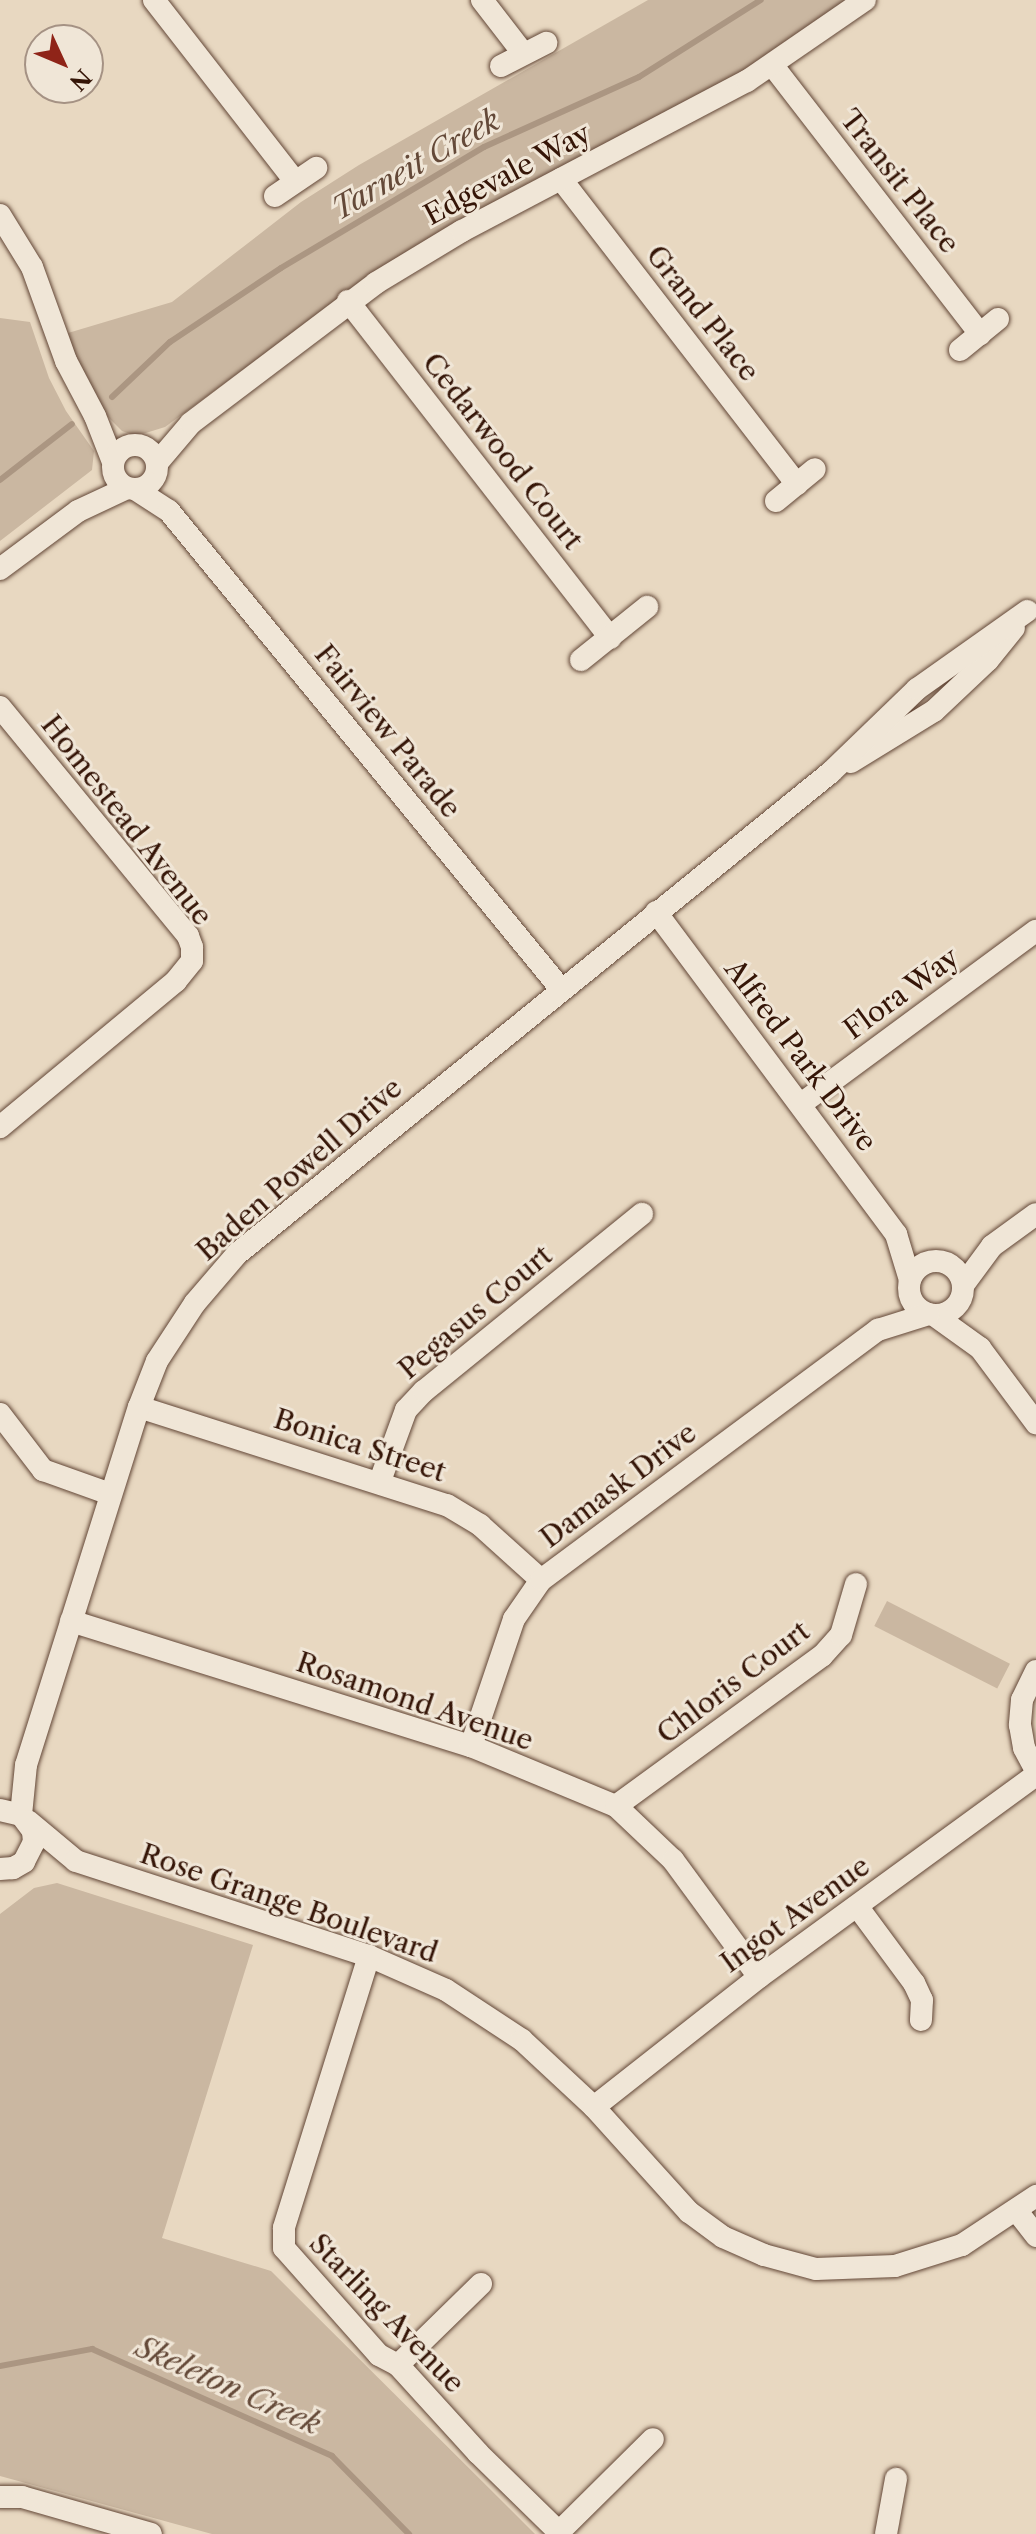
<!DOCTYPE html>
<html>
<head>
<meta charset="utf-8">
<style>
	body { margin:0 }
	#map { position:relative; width:1036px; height:2534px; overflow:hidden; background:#e8d8c1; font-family:"Libre Caslon Text",serif }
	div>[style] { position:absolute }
	.green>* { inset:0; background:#cab7a1; transform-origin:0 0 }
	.stream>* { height:6px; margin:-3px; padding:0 3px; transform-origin:3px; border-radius:3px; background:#ab9682 }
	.roads { filter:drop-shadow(0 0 2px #624636) drop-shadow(0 0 2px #624636) }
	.minor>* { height:22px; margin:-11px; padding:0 11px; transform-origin:11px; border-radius:11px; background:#f0e6d7 }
	.minor>.ring { margin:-11px; padding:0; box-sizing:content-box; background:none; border:22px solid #f0e6d7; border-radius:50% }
	span { translate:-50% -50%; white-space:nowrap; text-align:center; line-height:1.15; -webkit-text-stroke:6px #f0e6d7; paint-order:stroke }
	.street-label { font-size:28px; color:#351507 }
	.water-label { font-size:30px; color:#644938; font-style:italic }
	.north { position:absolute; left:24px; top:24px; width:80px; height:80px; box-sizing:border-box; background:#f0e6d7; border:2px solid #a59284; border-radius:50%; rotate:134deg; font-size:22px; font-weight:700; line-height:32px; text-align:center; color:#351507 }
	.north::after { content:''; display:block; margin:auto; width:28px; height:36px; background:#8f2418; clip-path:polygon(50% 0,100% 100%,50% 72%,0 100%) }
</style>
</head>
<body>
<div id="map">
	<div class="green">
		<div style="clip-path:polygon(648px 0,848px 0,745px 70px,386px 264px,165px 427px,136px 436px,122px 431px,106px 415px,75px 356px,68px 333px,172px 302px,301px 202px,359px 165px)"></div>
		<div style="clip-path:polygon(0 318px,30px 322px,49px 378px,66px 411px,94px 451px,92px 470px,0 541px)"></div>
		<div style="left:887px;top:1601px;width:138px;height:28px;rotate:27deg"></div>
		<div style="clip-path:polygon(57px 1883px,253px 1945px,162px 2238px,271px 2271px,535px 2534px,212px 2534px,0 2476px,0 1914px,34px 1888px)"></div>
	</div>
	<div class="stream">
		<div style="left:112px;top:397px;width:80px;rotate:-43.5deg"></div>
		<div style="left:170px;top:342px;width:133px;rotate:-33.7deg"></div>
		<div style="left:281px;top:268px;width:236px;rotate:-30.8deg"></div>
		<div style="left:484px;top:147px;width:170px;rotate:-24.3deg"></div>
		<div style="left:639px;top:77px;width:144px;rotate:-32.3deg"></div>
		<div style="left:0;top:480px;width:91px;rotate:-37.9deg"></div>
		<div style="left:0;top:2366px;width:94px;rotate:-10.5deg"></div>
		<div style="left:92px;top:2349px;width:263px;rotate:24deg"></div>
		<div style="left:332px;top:2456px;width:110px;rotate:45.4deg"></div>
	</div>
	<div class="roads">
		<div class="minor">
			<div style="left:154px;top:0;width:229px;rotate:52.1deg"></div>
			<div style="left:482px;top:0;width:67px;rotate:52.3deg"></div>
			<div style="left:501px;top:66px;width:51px;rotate:-27.1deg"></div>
			<div style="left:773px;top:66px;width:339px;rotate:52.3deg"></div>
			<div style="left:561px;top:179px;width:386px;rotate:52.3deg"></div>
			<div style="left:275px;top:196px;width:50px;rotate:-34.3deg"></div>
			<div style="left:0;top:215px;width:61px;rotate:58.4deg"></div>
			<div style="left:32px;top:267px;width:100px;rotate:70.1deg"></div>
			<div style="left:66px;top:361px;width:62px;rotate:62.2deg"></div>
			<div style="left:95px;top:416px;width:49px;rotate:68.6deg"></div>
			<div style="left:348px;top:301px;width:427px;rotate:52.1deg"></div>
			<div style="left:960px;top:350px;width:49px;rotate:-39.2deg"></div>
			<div class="ring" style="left:113px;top:445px;width:22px;height:22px"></div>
			<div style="left:157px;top:463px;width:52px;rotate:-49.6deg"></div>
			<div style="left:191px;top:423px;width:232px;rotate:-37.1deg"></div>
			<div style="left:376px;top:283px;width:100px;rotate:-31.2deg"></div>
			<div style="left:462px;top:231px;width:322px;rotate:-27.8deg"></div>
			<div style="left:747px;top:81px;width:143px;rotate:-34.5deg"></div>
			<div style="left:135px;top:489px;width:40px;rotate:32.9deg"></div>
			<div style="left:169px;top:511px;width:618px;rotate:50.65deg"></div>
			<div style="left:776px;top:501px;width:50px;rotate:-39.4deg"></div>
			<div style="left:0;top:569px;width:97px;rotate:-36.6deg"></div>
			<div style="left:78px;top:511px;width:54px;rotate:-25.1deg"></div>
			<div style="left:581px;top:660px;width:85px;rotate:-38.8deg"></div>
			<div style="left:0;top:707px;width:296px;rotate:50.6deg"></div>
			<div style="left:188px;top:936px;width:12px;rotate:70deg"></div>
			<div style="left:192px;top:947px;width:14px;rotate:90deg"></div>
			<div style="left:192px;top:961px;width:26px;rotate:129deg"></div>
			<div style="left:176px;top:981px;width:229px;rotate:140.3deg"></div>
			<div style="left:851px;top:762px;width:97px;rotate:-31.6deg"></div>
			<div style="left:934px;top:711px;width:74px;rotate:-43.4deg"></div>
			<div style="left:988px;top:660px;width:41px;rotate:-50.9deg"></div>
			<div style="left:656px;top:912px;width:402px;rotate:53.3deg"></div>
			<div style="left:896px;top:1234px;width:48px;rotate:73.1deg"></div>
			<div style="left:801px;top:1104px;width:292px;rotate:-36.4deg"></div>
			<div class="ring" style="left:909px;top:1261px;width:32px;height:32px"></div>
			<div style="left:964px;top:1284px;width:47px;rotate:-53.6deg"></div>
			<div style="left:992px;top:1246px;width:54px;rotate:-36deg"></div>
			<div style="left:934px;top:1315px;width:57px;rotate:35.7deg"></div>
			<div style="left:980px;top:1348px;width:94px;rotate:53.3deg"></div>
			<div style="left:139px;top:1407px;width:323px;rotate:17.7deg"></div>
			<div style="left:447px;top:1505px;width:39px;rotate:31deg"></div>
			<div style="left:480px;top:1525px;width:82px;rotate:42deg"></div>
			<div style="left:0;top:1414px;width:71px;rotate:52.5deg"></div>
			<div style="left:43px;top:1470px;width:71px;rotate:19.7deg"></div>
			<div style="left:380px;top:1481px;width:76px;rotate:-69.9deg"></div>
			<div style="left:406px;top:1410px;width:26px;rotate:-47deg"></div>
			<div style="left:424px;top:1391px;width:281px;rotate:-39.1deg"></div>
			<div style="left:71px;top:1621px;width:419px;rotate:17.4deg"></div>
			<div style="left:471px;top:1746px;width:157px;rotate:22.5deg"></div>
			<div style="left:616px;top:1806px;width:79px;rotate:43.5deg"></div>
			<div style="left:673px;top:1860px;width:145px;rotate:53.7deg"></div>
			<div style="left:1036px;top:1671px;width:32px;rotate:116deg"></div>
			<div style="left:1022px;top:1700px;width:25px;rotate:95deg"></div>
			<div style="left:1020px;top:1725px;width:23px;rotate:80deg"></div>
			<div style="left:1024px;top:1748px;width:26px;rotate:62deg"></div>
			<div style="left:471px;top:1746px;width:134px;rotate:-71.3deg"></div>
			<div style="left:514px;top:1619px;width:47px;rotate:-55.3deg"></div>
			<div style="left:541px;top:1580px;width:420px;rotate:-36.6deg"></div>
			<div style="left:878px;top:1330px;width:53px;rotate:-17.4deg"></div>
			<div style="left:616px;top:1806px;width:255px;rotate:-36.1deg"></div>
			<div style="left:822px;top:1656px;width:28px;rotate:-48deg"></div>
			<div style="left:841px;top:1635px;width:53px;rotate:-73.6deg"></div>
			<div style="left:0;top:1810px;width:22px;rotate:13deg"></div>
			<div style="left:21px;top:1815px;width:20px;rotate:53deg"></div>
			<div style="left:33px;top:1831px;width:11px;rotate:85deg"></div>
			<div style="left:34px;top:1842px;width:22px;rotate:117deg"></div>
			<div style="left:24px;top:1862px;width:13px;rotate:151deg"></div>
			<div style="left:13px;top:1868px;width:13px;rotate:176deg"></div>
			<div style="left:21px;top:1815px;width:50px;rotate:-84.3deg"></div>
			<div style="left:26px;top:1765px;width:375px;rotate:-72.5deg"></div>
			<div style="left:139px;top:1407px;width:49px;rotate:-68.6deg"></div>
			<div style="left:157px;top:1361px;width:69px;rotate:-56.8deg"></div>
			<div style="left:195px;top:1303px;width:65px;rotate:-49.4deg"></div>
			<div style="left:237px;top:1254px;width:764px;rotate:-39.05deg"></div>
			<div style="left:830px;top:773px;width:121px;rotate:-44deg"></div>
			<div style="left:917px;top:689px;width:135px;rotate:-35.3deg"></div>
			<div style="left:28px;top:1821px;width:62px;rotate:39.8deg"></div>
			<div style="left:76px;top:1861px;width:308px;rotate:18deg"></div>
			<div style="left:369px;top:1956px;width:84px;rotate:23.8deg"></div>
			<div style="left:446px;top:1990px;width:91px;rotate:33.3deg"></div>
			<div style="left:522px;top:2040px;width:98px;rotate:42.9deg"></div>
			<div style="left:594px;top:2107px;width:142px;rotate:47.9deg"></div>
			<div style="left:689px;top:2212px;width:42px;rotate:36.3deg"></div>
			<div style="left:723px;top:2237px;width:45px;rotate:23.7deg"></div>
			<div style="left:764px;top:2255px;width:54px;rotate:15.1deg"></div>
			<div style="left:816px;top:2269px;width:79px;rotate:-2.2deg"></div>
			<div style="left:895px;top:2266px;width:70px;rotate:-17.4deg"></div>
			<div style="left:962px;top:2245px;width:89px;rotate:-33.5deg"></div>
			<div style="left:857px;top:1906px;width:96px;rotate:53.5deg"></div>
			<div style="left:914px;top:1983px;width:19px;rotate:65deg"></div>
			<div style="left:922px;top:2000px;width:20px;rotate:93deg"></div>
			<div style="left:369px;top:1956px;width:285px;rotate:107.4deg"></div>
			<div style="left:284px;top:2228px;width:20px;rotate:90deg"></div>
			<div style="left:284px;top:2248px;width:143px;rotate:48.4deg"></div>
			<div style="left:379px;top:2355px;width:21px;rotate:28deg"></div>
			<div style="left:398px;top:2365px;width:119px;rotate:47.7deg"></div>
			<div style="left:478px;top:2453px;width:116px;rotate:44.3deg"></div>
			<div style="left:594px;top:2107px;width:210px;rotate:-38.2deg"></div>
			<div style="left:759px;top:1977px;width:343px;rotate:-36.1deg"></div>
			<div style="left:1016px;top:2210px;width:33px;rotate:52deg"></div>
			<div style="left:398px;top:2365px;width:116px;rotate:-44.3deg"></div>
			<div style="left:0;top:2497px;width:22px"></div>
			<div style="left:22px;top:2497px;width:134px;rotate:16deg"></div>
			<div style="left:559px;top:2532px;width:132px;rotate:-44.7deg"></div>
			<div style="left:886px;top:2534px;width:56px;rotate:-79.7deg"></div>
		</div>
	</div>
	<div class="street-label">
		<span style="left:507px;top:174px;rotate:-28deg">Edgevale Way</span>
		<span style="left:900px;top:181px;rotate:52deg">Transit Place</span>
		<span style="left:703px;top:313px;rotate:52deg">Grand Place</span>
		<span style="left:503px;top:451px;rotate:52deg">Cedarwood Court</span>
		<span style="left:388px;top:731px;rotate:51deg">Fairview Parade</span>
		<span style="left:127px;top:820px;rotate:52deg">Homestead Avenue</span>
		<span style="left:901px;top:993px;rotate:-36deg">Flora Way</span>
		<span style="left:801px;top:1055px;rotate:53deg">Alfred Park Drive</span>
		<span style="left:299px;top:1169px;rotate:-41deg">Baden Powell Drive</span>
		<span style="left:475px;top:1312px;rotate:-40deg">Pegasus Court</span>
		<span style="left:360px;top:1445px;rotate:18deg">Bonica Street</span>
		<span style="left:618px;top:1485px;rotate:-37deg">Damask Drive</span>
		<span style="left:733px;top:1682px;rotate:-37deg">Chloris Court</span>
		<span style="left:415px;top:1701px;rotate:19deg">Rosamond Avenue</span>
		<span style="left:289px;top:1903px;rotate:19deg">Rose Grange Boulevard</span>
		<span style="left:795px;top:1914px;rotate:-36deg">Ingot Avenue</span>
		<span style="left:387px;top:2313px;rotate:46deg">Starling Avenue</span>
	</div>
	<div class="water-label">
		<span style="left:416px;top:165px;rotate:-30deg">Tarneit Creek</span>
		<span style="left:228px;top:2386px;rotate:24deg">Skeleton Creek</span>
	</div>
	<div class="north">N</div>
</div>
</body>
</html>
